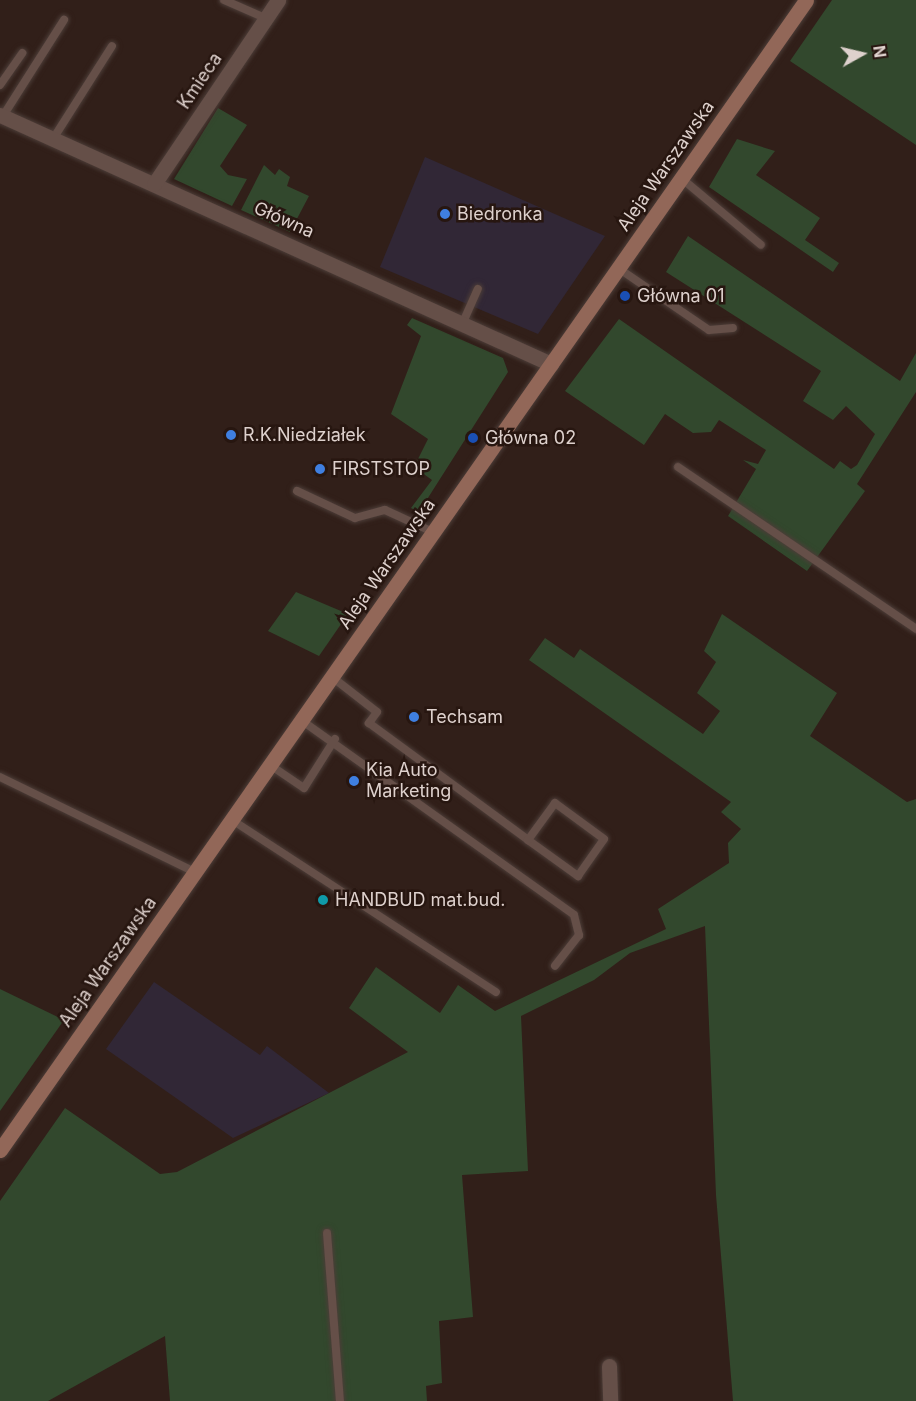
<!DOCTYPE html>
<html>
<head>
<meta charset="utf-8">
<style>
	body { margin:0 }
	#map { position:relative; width:916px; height:1401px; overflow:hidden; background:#311f19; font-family:Inter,sans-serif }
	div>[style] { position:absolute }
	.commercial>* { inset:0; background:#312736 }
	.green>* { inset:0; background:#32482d }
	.roads { filter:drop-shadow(0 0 2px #4c3d38) drop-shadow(0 0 2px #4c3d38) }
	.lane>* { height:8px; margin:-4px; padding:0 4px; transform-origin:4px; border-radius:4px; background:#654f48 }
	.street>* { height:15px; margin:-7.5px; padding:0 7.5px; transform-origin:7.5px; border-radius:7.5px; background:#654f48 }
	.secondary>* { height:15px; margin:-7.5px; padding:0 7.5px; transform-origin:7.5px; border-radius:7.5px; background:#926758 }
	.dots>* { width:16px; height:16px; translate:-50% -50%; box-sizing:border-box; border:3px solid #271610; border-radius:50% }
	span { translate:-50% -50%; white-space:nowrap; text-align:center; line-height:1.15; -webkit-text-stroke:5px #271610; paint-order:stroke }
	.street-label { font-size:18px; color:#ded1cd }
	.poi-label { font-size:18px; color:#ded1cd }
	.left { translate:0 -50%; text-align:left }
	.north { position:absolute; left:832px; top:24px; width:60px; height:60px; -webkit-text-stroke:4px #271610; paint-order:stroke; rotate:82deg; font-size:16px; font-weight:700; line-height:24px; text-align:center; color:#ded1cd }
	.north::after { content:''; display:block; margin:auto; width:21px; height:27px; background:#ded1cd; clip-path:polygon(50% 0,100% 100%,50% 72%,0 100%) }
</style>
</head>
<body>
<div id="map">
	<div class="commercial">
		<div style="clip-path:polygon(425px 157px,605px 236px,538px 334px,380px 267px)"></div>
		<div style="clip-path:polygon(154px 982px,260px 1055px,267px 1046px,329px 1093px,233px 1138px,106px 1049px)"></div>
	</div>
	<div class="green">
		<div style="clip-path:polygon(832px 0,916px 0,916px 145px,790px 61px)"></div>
		<div style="clip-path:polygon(218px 108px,247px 125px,220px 166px,228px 175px,247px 179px,232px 206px,174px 179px)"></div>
		<div style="clip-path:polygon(737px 139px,775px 151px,756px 175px,820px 218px,805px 240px,839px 263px,833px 272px,709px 187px)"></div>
		<div style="clip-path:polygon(264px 165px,275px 175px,279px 169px,290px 177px,287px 186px,309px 196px,290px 232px,241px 210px)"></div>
		<div style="clip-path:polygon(688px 236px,900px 381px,916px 353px,916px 392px,857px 484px,865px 491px,807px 571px,728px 516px,756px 469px,743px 460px,758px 464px,766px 450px,719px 420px,711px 432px,693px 433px,665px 414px,644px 445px,565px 391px,619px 319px,834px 469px,840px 461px,851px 469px,857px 465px,875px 434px,846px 406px,833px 420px,803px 401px,821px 371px,666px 272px)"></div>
		<div style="clip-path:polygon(412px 318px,503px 358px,508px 372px,419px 512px,411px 508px,432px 480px,414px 467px,428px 439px,391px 414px,421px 336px,407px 325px)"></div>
		<div style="clip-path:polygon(296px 592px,348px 614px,319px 656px,268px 631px)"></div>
		<div style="clip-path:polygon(722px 614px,837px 693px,810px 736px,907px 802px,916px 799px,916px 1401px,733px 1401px,716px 1195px,705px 926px,630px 953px,594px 980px,521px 1016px,528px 1171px,462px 1175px,473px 1317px,439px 1321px,442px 1383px,426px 1386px,427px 1401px,170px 1401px,165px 1336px,48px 1401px,0 1401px,0 1201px,65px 1108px,160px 1174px,177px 1172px,408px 1052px,349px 1008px,376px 967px,440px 1013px,458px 985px,495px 1011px,666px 929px,658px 909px,729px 863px,728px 843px,741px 829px,721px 812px,731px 802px,529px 660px,545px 638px,574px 658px,580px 649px,703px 734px,720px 711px,697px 693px,716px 662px,704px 651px)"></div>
		<div style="clip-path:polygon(0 989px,64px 1020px,0 1111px)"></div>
	</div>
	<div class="roads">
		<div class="lane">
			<div style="left:224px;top:0;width:45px;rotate:23.7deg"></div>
			<div style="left:0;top:85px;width:39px;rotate:-55deg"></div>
			<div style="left:3px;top:116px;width:114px;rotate:-57.6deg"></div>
			<div style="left:53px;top:139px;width:110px;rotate:-57.6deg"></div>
			<div style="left:681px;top:178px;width:104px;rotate:39.9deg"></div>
			<div style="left:618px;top:268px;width:110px;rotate:34.3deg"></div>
			<div style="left:709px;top:330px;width:24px;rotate:-5deg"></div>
			<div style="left:464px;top:320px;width:34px;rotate:-66deg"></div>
			<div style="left:678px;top:467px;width:288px;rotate:34.2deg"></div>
			<div style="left:297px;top:491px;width:64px;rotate:25deg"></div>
			<div style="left:355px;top:518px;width:31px;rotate:-15deg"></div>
			<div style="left:385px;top:510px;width:53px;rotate:24.6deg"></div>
			<div style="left:332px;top:677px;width:57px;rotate:37.9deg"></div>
			<div style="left:377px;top:712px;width:14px;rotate:126deg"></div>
			<div style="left:369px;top:723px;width:197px;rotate:36.3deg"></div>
			<div style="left:528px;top:840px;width:62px;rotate:35.8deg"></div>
			<div style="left:578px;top:876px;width:45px;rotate:-54.9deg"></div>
			<div style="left:604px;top:839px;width:61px;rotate:-143.7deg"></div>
			<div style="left:555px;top:803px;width:46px;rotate:126.1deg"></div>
			<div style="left:301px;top:720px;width:335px;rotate:35.5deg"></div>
			<div style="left:574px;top:915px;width:21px;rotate:76deg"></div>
			<div style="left:579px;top:935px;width:39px;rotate:128deg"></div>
			<div style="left:270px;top:765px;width:41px;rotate:34.1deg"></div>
			<div style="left:304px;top:788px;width:58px;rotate:-57.7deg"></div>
			<div style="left:0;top:777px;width:217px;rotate:26deg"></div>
			<div style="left:232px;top:820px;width:315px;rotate:33.1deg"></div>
			<div style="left:327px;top:1233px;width:169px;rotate:85.6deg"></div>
		</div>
		<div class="street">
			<div style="left:0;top:115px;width:605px;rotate:24.32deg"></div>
			<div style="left:154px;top:184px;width:222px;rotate:-56deg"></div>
			<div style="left:609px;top:1366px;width:35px;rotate:88deg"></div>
		</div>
		<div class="secondary">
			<div style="left:0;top:1150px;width:1404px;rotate:-54.97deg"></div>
		</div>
	</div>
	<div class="dots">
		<div style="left:445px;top:214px;background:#3f7fe0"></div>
		<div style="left:625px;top:296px;background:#1a4fb4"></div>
		<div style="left:231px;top:435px;background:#3f7fe0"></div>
		<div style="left:473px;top:438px;background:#1a4fb4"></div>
		<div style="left:320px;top:469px;background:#3f7fe0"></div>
		<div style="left:414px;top:717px;background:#3f7fe0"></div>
		<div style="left:354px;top:781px;background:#3f7fe0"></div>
		<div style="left:323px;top:900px;background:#0f9aa8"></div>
	</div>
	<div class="street-label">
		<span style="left:200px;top:81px;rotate:-56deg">Kmieca</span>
		<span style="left:666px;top:166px;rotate:-55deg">Aleja Warszawska</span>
		<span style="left:284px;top:220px;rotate:24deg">Główna</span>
		<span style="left:387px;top:564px;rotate:-55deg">Aleja Warszawska</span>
		<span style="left:108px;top:962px;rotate:-55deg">Aleja Warszawska</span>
	</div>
	<div class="poi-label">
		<span class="left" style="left:457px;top:214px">Biedronka</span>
		<span class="left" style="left:637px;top:296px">Główna 01</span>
		<span class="left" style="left:243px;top:435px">R.K.Niedziałek</span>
		<span class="left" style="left:485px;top:438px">Główna 02</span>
		<span class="left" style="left:332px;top:469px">FIRSTSTOP</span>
		<span class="left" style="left:426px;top:717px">Techsam</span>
		<span class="left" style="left:366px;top:781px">Kia Auto<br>Marketing</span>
		<span class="left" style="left:335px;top:900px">HANDBUD mat.bud.</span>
	</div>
	<div class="north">N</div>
</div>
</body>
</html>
